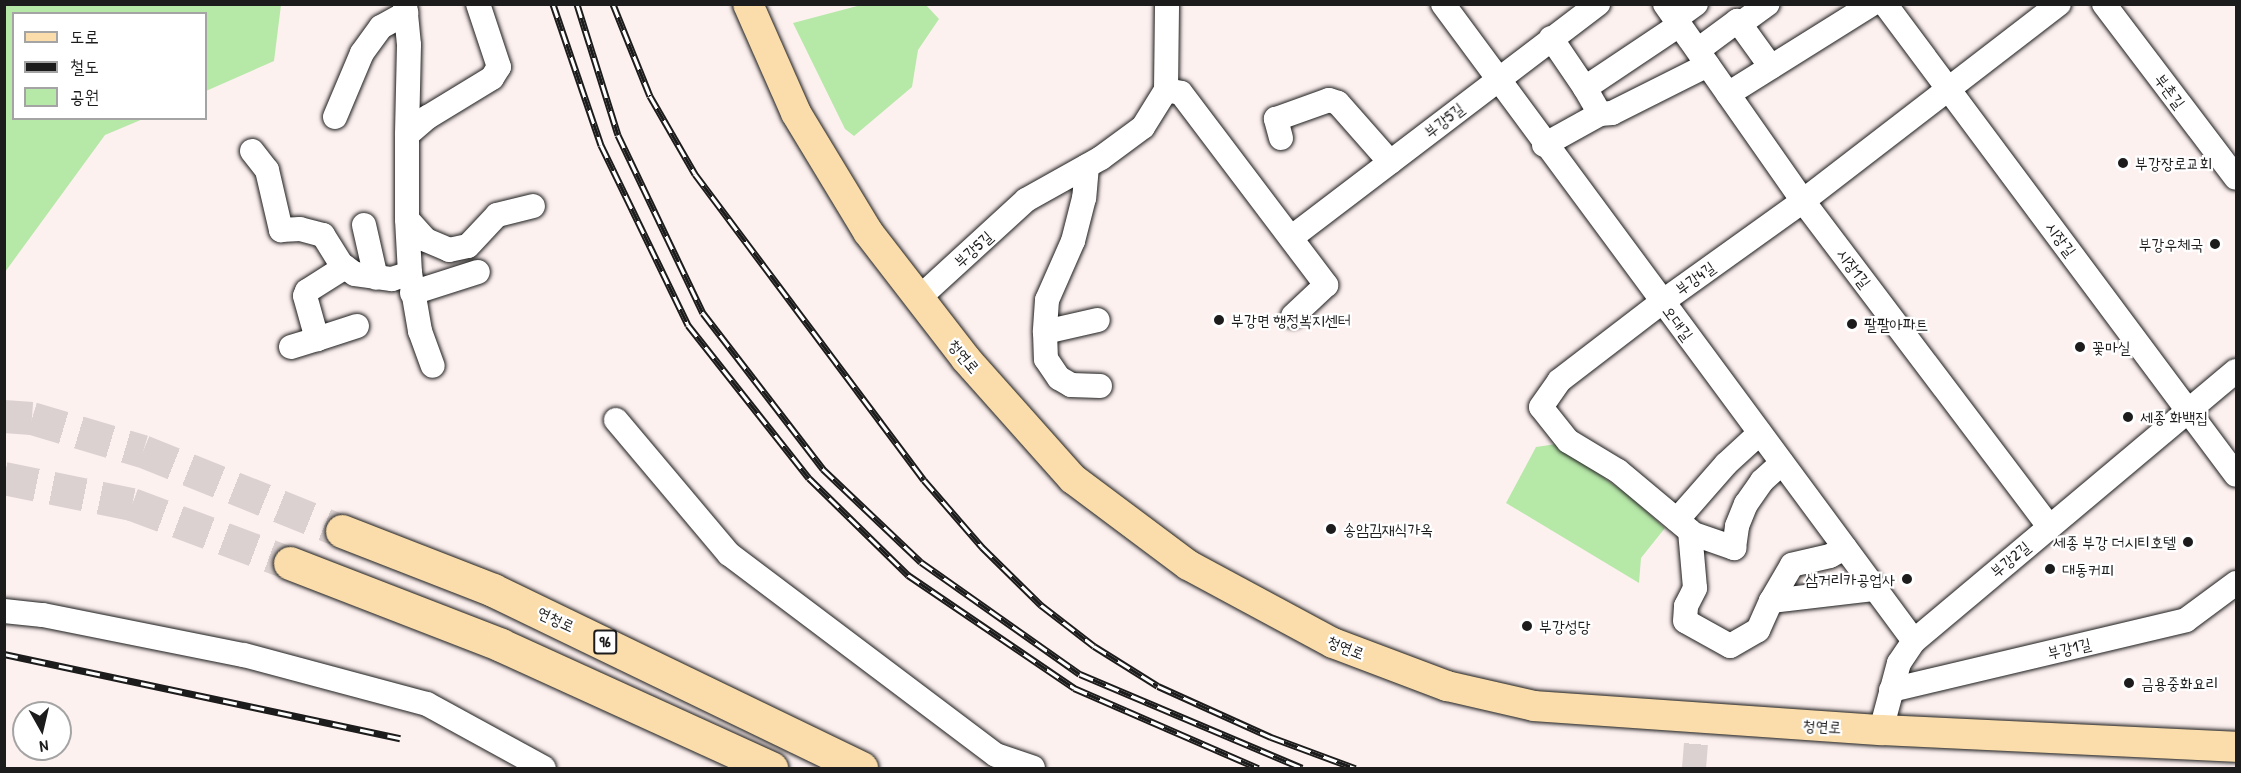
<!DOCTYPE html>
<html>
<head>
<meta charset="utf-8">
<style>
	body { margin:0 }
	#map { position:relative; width:2241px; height:773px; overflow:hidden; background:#fdf1f0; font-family:"Patrick Hand","Poor Story",sans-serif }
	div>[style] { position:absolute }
	.green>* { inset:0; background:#b6e8a8 }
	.minor-tunnel>* { height:24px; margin-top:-12px; transform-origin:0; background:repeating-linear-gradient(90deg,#dbd1d0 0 24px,transparent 0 36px) }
	.highway-tunnel>* { height:33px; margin-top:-16.5px; transform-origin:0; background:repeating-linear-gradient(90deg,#dbd1d0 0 33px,transparent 0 49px) }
	.roads { filter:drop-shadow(0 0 2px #1c1c1c) drop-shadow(0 0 2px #1c1c1c) }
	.minor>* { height:24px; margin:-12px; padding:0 12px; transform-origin:12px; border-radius:12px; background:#fff }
	.major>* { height:30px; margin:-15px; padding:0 15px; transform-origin:15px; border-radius:15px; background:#faddab }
	.highway>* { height:33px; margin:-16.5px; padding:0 16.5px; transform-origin:16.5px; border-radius:16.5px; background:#faddab }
	.rail>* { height:7px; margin-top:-3.5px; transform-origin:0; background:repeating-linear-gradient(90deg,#fff 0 14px,#1c1c1c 0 28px); box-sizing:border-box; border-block:2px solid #1c1c1c }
	.dots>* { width:16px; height:16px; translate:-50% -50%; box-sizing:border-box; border:3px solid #fff; border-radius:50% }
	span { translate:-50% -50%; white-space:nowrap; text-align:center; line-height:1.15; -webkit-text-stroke:4.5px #fff; paint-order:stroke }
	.shield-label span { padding:2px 4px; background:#fff; border:2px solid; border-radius:4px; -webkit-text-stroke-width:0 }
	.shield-label { font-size:15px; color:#1c1c1c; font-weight:700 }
	.street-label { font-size:16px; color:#1c1c1c }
	.poi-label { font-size:16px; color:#1c1c1c }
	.left { translate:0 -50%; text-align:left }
	.right { translate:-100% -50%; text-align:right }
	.frame { position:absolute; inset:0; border:6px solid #1c1c1c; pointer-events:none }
	.legend { position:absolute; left:12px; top:12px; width:195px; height:108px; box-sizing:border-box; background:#fff; border:2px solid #a4a4a4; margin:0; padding:8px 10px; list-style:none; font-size:18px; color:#1c1c1c }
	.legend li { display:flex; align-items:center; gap:12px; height:30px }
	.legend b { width:30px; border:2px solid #a4a4a4 }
	.north { position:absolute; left:12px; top:701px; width:60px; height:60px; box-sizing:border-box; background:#fff; border:2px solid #a4a4a4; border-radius:50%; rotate:172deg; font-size:16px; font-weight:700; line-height:24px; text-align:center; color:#1c1c1c }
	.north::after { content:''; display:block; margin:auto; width:21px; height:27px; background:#1c1c1c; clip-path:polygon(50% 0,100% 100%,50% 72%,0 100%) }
</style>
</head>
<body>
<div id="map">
	<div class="green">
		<div style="clip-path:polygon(5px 4px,281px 4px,281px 5px,274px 61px,206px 91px,206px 14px,14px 14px,14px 118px,143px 119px,105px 135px,5px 272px)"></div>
		<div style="clip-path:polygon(861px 5px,926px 5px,939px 19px,918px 50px,912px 87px,854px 136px,845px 129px,793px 23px)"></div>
		<div style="clip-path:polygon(1556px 444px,1627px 494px,1665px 528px,1641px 558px,1639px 583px,1506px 503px,1536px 447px)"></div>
	</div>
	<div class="minor-tunnel">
		<div style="left:1694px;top:768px;width:50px;rotate:-85.4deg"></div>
	</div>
	<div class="highway-tunnel">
		<div style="left:4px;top:416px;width:28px;rotate:4deg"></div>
		<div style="left:32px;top:418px;width:116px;rotate:16.6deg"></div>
		<div style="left:143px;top:451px;width:214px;rotate:21.9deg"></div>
		<div style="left:4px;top:478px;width:131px;rotate:11.5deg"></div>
		<div style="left:132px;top:504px;width:169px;rotate:20.5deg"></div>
	</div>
	<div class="roads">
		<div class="minor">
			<div style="left:405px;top:4px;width:41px;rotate:84.4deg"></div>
			<div style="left:409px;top:45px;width:90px;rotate:91.3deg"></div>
			<div style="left:407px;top:135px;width:28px;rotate:-41deg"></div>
			<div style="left:428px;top:117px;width:75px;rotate:-31.4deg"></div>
			<div style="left:492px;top:78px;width:13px;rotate:-58deg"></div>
			<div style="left:499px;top:67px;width:66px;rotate:-108.4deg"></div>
			<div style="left:1443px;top:4px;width:792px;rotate:53.52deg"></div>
			<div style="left:1665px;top:4px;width:241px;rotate:55deg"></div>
			<div style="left:1803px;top:201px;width:408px;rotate:52.9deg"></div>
			<div style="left:1885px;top:4px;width:587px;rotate:53.31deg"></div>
			<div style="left:2104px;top:4px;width:218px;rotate:52.8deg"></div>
			<div style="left:1675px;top:19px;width:26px;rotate:-36deg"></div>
			<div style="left:1740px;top:24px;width:53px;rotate:54.2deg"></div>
			<div style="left:1551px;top:38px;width:60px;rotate:55.8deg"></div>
			<div style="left:1585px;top:88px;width:113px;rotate:-33.8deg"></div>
			<div style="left:1698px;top:50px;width:49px;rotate:-36.6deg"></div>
			<div style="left:1737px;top:21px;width:4px;rotate:45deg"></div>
			<div style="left:1740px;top:24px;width:34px;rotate:-36deg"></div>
			<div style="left:1585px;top:88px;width:30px;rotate:60deg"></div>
			<div style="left:1600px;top:114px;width:12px;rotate:-5deg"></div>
			<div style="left:1612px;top:113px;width:107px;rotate:-26.6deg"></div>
			<div style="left:1166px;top:90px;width:15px;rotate:11deg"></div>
			<div style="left:1181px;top:93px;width:241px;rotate:52.9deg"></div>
			<div style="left:1326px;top:285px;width:45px;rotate:136.8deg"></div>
			<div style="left:1728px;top:94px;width:170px;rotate:-32deg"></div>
			<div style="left:335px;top:117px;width:69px;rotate:-67.1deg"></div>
			<div style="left:362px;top:53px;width:32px;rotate:-54deg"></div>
			<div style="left:381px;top:27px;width:29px;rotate:-29deg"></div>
			<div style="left:407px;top:135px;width:84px;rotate:90deg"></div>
			<div style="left:407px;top:219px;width:28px;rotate:48deg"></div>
			<div style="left:426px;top:240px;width:25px;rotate:23deg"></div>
			<div style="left:449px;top:250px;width:19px;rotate:-12deg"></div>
			<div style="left:468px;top:246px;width:42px;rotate:-46.9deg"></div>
			<div style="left:497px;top:215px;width:37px;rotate:-14deg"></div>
			<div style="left:1281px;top:138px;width:20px;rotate:-105deg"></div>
			<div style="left:1276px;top:119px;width:56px;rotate:-19.7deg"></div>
			<div style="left:1329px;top:100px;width:9px;rotate:18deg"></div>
			<div style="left:1338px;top:103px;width:79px;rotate:48.6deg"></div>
			<div style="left:1544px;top:145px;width:64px;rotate:-29deg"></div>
			<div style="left:252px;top:151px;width:24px;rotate:52deg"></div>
			<div style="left:267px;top:170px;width:62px;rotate:76.9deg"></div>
			<div style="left:281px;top:230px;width:19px;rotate:-3deg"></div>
			<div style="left:300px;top:229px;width:24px;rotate:15deg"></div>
			<div style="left:323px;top:235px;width:34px;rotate:58deg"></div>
			<div style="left:341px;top:264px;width:17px;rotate:36deg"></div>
			<div style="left:355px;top:274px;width:37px;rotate:8deg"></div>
			<div style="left:392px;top:279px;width:19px;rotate:-18deg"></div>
			<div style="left:410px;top:273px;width:54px;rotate:-93.2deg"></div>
			<div style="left:1087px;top:166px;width:32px;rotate:95deg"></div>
			<div style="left:1084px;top:198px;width:44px;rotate:104.3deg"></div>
			<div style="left:1073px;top:241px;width:64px;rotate:113.8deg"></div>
			<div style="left:1047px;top:300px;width:32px;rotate:94deg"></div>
			<div style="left:1045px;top:332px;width:54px;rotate:-12.8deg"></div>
			<div style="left:364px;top:225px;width:54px;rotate:77.2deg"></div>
			<div style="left:1292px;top:237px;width:385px;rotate:-37.3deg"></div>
			<div style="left:345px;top:267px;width:45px;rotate:147.7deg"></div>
			<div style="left:307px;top:291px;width:5px;rotate:112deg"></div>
			<div style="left:305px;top:296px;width:45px;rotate:74.4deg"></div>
			<div style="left:317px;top:339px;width:42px;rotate:-18deg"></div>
			<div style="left:410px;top:273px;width:59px;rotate:80.2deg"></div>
			<div style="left:420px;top:331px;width:37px;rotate:70deg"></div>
			<div style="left:412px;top:293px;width:69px;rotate:-17.7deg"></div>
			<div style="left:919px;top:298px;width:145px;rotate:-42.5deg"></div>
			<div style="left:1026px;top:200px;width:86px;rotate:-29.2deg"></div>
			<div style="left:1101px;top:158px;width:52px;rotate:-36.4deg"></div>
			<div style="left:1143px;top:127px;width:44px;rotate:-58.1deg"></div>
			<div style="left:1166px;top:90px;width:86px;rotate:-89.3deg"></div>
			<div style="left:1045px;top:332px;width:27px;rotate:88deg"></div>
			<div style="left:1046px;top:359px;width:23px;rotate:56deg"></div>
			<div style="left:1059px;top:378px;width:14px;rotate:30deg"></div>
			<div style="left:1071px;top:385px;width:29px;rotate:2deg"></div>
			<div style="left:291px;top:347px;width:27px;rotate:-17deg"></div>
			<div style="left:616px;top:420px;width:175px;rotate:49.9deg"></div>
			<div style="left:729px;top:554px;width:334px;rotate:37deg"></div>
			<div style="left:996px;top:755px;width:39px;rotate:19deg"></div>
			<div style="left:1677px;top:520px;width:74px;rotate:-48.8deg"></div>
			<div style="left:1726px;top:464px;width:46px;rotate:-42.4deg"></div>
			<div style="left:1691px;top:533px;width:46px;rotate:19.2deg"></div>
			<div style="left:1734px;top:548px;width:22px;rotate:-82deg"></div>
			<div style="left:1737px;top:526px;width:24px;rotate:-68deg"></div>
			<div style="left:1746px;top:504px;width:28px;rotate:-55deg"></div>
			<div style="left:1762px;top:481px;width:27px;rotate:-42deg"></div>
			<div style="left:1845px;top:548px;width:17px;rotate:152deg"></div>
			<div style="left:1830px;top:556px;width:39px;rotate:167deg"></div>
			<div style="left:1792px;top:565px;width:42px;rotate:120.3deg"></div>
			<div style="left:1771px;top:601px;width:105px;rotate:-6.6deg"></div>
			<div style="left:1771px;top:601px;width:32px;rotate:114deg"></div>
			<div style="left:1758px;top:630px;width:32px;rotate:150deg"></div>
			<div style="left:1730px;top:646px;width:51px;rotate:-150.9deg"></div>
			<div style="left:1685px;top:621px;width:15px;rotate:-86deg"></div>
			<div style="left:1686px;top:606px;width:20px;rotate:-63deg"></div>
			<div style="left:1695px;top:588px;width:57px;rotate:-95deg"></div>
			<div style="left:1690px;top:531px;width:94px;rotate:-140.2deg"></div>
			<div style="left:1618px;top:471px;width:58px;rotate:-149deg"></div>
			<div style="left:1568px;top:441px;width:43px;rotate:-128.5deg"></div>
			<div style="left:1541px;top:407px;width:32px;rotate:-55deg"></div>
			<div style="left:1559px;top:381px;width:130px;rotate:-37.5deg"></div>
			<div style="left:1662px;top:302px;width:173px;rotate:-35.6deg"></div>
			<div style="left:1803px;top:201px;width:323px;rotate:-37.6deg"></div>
			<div style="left:4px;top:611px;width:39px;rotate:6deg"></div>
			<div style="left:43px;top:615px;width:205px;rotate:11.3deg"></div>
			<div style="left:244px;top:655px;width:189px;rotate:15deg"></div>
			<div style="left:427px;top:704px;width:133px;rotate:28.7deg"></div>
			<div style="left:1891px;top:690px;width:303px;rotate:-13.3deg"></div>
			<div style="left:2186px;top:620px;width:62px;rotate:-36.5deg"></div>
			<div style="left:1881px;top:730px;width:69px;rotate:-75deg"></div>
			<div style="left:1899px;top:663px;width:27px;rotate:-56deg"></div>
			<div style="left:1914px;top:641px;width:420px;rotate:-40deg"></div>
		</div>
		<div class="major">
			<div style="left:748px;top:4px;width:119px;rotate:66.2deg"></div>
			<div style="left:796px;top:113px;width:139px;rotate:58.8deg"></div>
			<div style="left:868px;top:232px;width:160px;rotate:52.3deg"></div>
			<div style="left:966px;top:359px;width:161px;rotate:48.3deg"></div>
			<div style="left:1073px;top:479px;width:144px;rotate:36.8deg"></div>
			<div style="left:1188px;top:565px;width:165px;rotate:28.3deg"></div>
			<div style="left:1333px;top:643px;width:122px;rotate:20.7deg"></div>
			<div style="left:1447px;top:686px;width:89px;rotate:12.9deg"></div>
			<div style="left:1534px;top:706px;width:348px;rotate:4deg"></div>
			<div style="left:1881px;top:730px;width:355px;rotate:2.7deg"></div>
		</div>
		<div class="highway">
			<div style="left:342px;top:531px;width:162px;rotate:21.3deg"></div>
			<div style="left:493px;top:590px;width:409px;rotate:25.8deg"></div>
			<div style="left:290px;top:563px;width:226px;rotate:21.2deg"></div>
			<div style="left:501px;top:645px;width:297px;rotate:24.5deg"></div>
		</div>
	</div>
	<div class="rail">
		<div style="left:553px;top:4px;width:149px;rotate:71.2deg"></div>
		<div style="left:601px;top:145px;width:200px;rotate:64.2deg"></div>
		<div style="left:688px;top:325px;width:195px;rotate:51.7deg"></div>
		<div style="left:809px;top:478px;width:139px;rotate:44.4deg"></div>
		<div style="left:908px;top:575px;width:201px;rotate:34.2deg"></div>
		<div style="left:1074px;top:688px;width:201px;rotate:23.5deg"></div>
		<div style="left:577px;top:4px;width:137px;rotate:72.6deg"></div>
		<div style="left:618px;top:135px;width:197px;rotate:64.5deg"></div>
		<div style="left:703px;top:313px;width:197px;rotate:52.4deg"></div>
		<div style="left:823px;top:469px;width:135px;rotate:43.5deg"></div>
		<div style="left:921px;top:562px;width:194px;rotate:35.2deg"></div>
		<div style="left:1080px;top:674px;width:241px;rotate:22.9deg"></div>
		<div style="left:613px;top:4px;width:99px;rotate:68.1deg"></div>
		<div style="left:650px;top:96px;width:90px;rotate:60deg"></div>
		<div style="left:695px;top:174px;width:382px;rotate:53.2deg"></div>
		<div style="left:924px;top:480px;width:89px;rotate:49.1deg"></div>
		<div style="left:982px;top:547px;width:83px;rotate:44.5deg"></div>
		<div style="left:1041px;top:605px;width:67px;rotate:37.7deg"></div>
		<div style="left:1094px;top:646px;width:75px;rotate:32deg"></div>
		<div style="left:1158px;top:686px;width:124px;rotate:24.3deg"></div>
		<div style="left:1271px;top:737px;width:90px;rotate:20.3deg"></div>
		<div style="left:4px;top:654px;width:405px;rotate:12deg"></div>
	</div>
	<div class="dots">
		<div style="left:2123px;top:163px;background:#1c1c1c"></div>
		<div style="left:2215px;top:244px;background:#1c1c1c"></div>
		<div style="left:1219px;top:320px;background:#1c1c1c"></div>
		<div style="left:1852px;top:324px;background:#1c1c1c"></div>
		<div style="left:2080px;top:347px;background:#1c1c1c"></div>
		<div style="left:2128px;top:417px;background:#1c1c1c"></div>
		<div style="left:1331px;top:529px;background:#1c1c1c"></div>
		<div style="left:2188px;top:542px;background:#1c1c1c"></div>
		<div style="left:2050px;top:569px;background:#1c1c1c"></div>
		<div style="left:1907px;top:579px;background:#1c1c1c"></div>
		<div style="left:1527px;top:626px;background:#1c1c1c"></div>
		<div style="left:2129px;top:683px;background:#1c1c1c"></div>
	</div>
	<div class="shield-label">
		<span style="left:605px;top:642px">96</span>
	</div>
	<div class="street-label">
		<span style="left:2170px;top:91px;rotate:53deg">부촌길</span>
		<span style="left:1444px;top:120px;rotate:-38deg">부강5길</span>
		<span style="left:2061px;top:239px;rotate:53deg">시장길</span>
		<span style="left:973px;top:249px;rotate:-42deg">부강5길</span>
		<span style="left:1854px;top:268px;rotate:53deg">시장1길</span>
		<span style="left:1695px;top:278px;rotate:-36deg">부강4길</span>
		<span style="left:1678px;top:323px;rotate:53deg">오대길</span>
		<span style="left:964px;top:356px;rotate:50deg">청연로</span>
		<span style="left:2010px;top:559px;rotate:-40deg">부강2길</span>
		<span style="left:556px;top:619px;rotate:25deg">연청로</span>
		<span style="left:1346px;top:647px;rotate:22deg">청연로</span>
		<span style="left:2069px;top:648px;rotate:-13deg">부강1길</span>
		<span style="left:1822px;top:726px;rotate:4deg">청연로</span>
	</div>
	<div class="poi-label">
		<span class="left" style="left:2135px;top:163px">부강장로교회</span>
		<span class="right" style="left:2203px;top:244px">부강우체국</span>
		<span class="left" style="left:1231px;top:320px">부강면 행정복지센터</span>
		<span class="left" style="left:1864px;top:324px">팔팔아파트</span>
		<span class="left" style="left:2092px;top:347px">꽃마실</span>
		<span class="left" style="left:2140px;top:417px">세종 화백집</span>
		<span class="left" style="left:1343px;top:529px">송암김재식가옥</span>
		<span class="right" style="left:2176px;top:542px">세종 부강 더시티호텔</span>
		<span class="left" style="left:2062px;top:569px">대동커피</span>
		<span class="right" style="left:1895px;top:579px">삼거리카공업사</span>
		<span class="left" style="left:1539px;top:626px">부강성당</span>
		<span class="left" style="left:2141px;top:683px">금용중화요리</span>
	</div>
	<div class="frame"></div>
	<ul class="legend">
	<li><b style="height:8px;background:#faddab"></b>도로</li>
	<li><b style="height:8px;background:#1c1c1c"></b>철도</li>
	<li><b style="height:16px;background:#b6e8a8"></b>공원</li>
	</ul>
	<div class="north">N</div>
</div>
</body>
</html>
